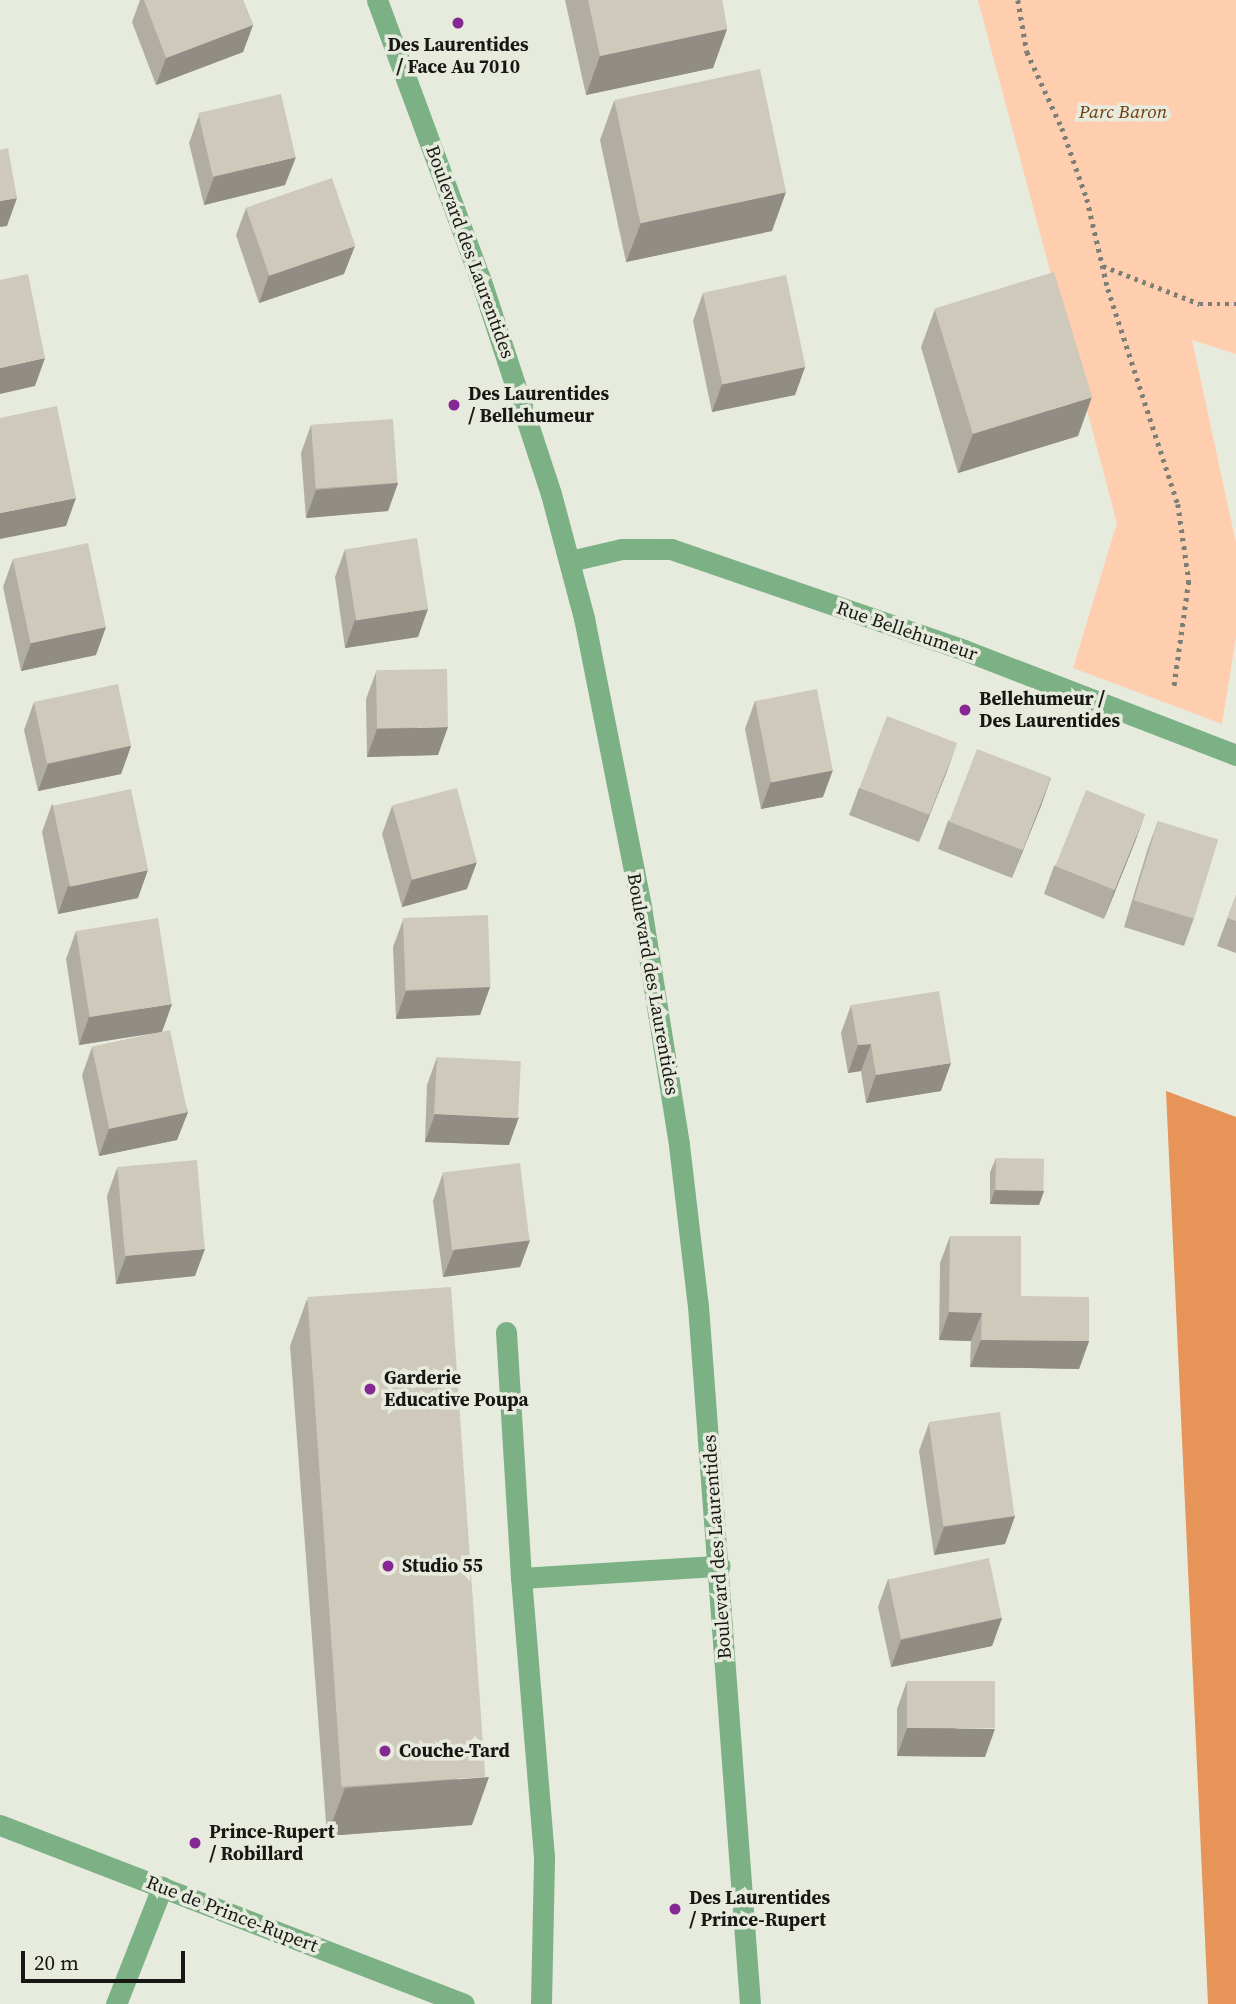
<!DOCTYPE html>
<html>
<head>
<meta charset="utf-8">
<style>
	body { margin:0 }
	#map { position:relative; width:1236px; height:2004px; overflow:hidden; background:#e7ebdd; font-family:"Source Serif 4",serif }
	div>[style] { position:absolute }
	.green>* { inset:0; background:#feceae }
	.forest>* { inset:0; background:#e69458 }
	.path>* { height:4.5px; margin-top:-2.25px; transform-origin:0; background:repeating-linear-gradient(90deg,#7c7f76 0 3.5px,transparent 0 8.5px) }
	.minor>* { height:21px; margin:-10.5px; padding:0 10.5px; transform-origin:10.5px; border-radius:10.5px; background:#7cb085 }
	.wall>* { inset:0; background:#b2ada2 }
	.shaded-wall>* { inset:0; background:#918d84 }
	.building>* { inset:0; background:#cfc9bc; transform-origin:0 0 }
	.dots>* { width:19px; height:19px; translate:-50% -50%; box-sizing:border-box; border:4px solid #e7ebdd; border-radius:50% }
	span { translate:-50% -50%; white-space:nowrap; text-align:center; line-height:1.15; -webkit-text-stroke:7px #e7ebdd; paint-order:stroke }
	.poi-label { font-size:19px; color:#171814; font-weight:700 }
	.left { translate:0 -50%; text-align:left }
	.park-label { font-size:19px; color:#713c0e; font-style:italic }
	.street-label { font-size:19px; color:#171814 }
	.scale { position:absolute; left:21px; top:1951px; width:164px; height:32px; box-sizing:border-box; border:4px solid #171814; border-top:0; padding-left:9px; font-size:21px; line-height:24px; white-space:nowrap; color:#171814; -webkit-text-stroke:5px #e7ebdd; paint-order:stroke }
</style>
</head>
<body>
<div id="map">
	<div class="green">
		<div style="clip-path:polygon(978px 0,1236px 0,1236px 354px,1192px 340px,1236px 543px,1236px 637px,1222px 724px,1073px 668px,1117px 523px)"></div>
	</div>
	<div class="forest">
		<div style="clip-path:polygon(1166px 1091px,1236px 1117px,1236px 2004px,1208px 2004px)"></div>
	</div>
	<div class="path">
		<div style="left:1018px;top:0;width:53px;rotate:80.2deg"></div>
		<div style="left:1027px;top:52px;width:84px;rotate:65.3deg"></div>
		<div style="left:1062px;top:128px;width:75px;rotate:70.6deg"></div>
		<div style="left:1087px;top:199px;width:92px;rotate:76.9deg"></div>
		<div style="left:1108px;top:289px;width:226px;rotate:72deg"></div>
		<div style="left:1178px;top:504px;width:78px;rotate:81.9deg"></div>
		<div style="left:1189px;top:581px;width:108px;rotate:98deg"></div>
		<div style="left:1103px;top:266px;width:104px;rotate:21.4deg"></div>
		<div style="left:1200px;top:304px;width:36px"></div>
	</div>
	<div class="minor">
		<div style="left:377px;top:0;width:296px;rotate:69.7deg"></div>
		<div style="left:480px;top:278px;width:227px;rotate:71.8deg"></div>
		<div style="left:551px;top:494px;width:128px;rotate:75.1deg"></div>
		<div style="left:584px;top:618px;width:295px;rotate:78.8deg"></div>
		<div style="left:641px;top:907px;width:241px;rotate:80.9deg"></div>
		<div style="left:679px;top:1145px;width:162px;rotate:83.3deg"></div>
		<div style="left:698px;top:1306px;width:700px;rotate:85.74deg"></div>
		<div style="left:570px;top:561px;width:53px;rotate:-13deg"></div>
		<div style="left:622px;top:549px;width:49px"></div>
		<div style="left:671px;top:549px;width:310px;rotate:19deg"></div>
		<div style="left:964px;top:650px;width:292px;rotate:21.1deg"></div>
		<div style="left:506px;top:1332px;width:246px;rotate:86.5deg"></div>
		<div style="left:0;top:1825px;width:497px;rotate:21.1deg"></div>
		<div style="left:116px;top:2004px;width:126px;rotate:-68.5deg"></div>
		<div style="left:541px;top:2004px;width:147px;rotate:-88.8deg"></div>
		<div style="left:544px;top:1857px;width:280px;rotate:-94.7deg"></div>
		<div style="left:521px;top:1578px;width:199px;rotate:-3.5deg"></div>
	</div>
	<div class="wall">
		<div style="clip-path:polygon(140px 0,243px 0,253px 25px,243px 52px,156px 85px,132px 22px)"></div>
		<div style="clip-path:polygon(565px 0,722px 0,727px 29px,713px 68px,586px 95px)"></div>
		<div style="clip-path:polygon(614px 101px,772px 231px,626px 262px,600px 140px)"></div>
		<div style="clip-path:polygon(199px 115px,285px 185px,204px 205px,189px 143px)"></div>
		<div style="clip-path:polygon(246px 208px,344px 274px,259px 303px,236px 235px)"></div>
		<div style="clip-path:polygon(703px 293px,805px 367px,795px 395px,712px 412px,693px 321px)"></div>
		<div style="clip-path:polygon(935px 309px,1078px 436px,958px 473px,921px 347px)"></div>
		<div style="clip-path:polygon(311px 425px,398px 483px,388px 511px,306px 518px,301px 453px)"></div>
		<div style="clip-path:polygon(345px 549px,418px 637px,345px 648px,335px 577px)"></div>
		<div style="clip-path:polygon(13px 559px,96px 655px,21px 671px,3px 587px)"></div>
		<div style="clip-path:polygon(376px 672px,438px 755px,367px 757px,366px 699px)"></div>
		<div style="clip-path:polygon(755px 701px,823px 797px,761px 809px,745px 729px)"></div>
		<div style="clip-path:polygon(34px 702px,131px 746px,121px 774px,38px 791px,24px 730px)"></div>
		<div style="clip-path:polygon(947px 771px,919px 842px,849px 815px,859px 788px)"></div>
		<div style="clip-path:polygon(1051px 778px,1012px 878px,938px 849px,948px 821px)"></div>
		<div style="clip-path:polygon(52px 804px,138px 898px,58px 914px,42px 832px)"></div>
		<div style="clip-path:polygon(392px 806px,467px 889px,402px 907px,382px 834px)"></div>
		<div style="clip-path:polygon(1145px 814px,1104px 919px,1044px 894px,1054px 866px)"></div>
		<div style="clip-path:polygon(1158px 821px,1194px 918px,1184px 946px,1124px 927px,1148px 848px)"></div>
		<div style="clip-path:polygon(1236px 895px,1236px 953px,1217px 946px)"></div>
		<div style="clip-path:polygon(403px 920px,490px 987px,480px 1015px,396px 1019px,393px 947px)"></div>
		<div style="clip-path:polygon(76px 931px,162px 1032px,188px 1112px,177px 1140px,99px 1156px,82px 1075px,92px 1047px,161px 1032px,79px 1045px,66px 959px)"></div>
		<div style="clip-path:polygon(851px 1005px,941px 1091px,866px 1103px,861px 1071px,848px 1073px,841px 1033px)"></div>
		<div style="clip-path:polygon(437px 1057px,509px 1145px,425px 1142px,427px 1085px)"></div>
		<div style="clip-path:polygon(996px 1158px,1044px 1191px,1039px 1205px,990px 1204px,990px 1172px)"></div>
		<div style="clip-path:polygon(117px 1168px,195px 1276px,116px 1284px,107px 1196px)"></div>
		<div style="clip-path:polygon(443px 1173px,530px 1240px,520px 1267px,443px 1277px,433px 1201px)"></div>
		<div style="clip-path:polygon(950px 1236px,1021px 1296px,1089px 1341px,1079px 1369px,970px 1367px,971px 1341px,939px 1340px,940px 1263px)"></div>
		<div style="clip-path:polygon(307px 1299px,472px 1825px,327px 1836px,290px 1346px)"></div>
		<div style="clip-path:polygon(929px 1423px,1015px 1516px,1005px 1544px,934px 1555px,919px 1451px)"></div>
		<div style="clip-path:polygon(888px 1579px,1002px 1618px,992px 1646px,891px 1667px,878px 1607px)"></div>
		<div style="clip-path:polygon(907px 1681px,985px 1757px,897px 1756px,897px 1709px)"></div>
	</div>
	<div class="shaded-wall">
		<div style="clip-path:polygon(253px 25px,243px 52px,156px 85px,166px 58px)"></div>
		<div style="clip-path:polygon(727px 29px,713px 68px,586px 95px,600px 56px)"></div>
		<div style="clip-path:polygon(296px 157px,285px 185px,204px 205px,214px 177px)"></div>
		<div style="clip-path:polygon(786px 192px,772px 231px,626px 262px,641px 223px)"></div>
		<div style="clip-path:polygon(17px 198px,7px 226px,0 227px,0 201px)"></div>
		<div style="clip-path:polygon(355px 246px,344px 274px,259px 303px,269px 275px)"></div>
		<div style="clip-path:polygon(45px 358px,35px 386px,0 394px,0 368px)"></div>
		<div style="clip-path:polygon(805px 367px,795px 395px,712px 412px,722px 384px)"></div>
		<div style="clip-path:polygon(1092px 397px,1078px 436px,958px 473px,973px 434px)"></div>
		<div style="clip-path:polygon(398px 483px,388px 511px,306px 518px,316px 490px)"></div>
		<div style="clip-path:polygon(76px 498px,66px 526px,0 539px,0 513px)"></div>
		<div style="clip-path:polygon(428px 609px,418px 637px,345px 648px,355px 620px)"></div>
		<div style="clip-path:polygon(106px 627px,96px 655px,21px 671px,31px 643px)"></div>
		<div style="clip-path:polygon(448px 727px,438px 755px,367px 757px,377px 729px)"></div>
		<div style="clip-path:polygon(957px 743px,947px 771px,919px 842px,929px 815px)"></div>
		<div style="clip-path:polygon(131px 746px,121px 774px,38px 791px,48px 764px)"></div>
		<div style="clip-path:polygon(833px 770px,823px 797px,761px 809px,771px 781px)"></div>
		<div style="clip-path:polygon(1051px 778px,1041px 806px,1012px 878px,1022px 851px)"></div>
		<div style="clip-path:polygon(1145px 814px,1135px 842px,1104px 919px,1114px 891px)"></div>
		<div style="clip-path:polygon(477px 862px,467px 889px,402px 907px,412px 879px)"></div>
		<div style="clip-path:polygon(148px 870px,138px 898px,58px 914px,68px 886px)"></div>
		<div style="clip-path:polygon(490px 987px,480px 1015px,396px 1019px,406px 991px)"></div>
		<div style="clip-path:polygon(172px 1004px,162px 1032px,79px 1045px,89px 1017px)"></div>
		<div style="clip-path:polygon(871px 1044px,861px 1071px,848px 1073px,858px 1045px)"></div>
		<div style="clip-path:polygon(951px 1063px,941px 1091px,866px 1103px,876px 1075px)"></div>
		<div style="clip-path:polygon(188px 1112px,177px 1140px,99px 1156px,109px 1129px)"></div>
		<div style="clip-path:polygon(435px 1114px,519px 1117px,509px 1145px,425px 1142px)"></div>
		<div style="clip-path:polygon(995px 1190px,1044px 1191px,1039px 1205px,990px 1204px)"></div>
		<div style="clip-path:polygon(530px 1240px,520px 1267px,443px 1277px,454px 1250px)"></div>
		<div style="clip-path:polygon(205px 1249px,195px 1276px,116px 1284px,126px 1256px)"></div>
		<div style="clip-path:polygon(949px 1312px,982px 1313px,971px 1341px,939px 1340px)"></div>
		<div style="clip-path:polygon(981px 1340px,1089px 1341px,1079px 1369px,970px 1367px)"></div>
		<div style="clip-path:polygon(1015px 1516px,1005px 1544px,934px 1555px,944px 1527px)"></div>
		<div style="clip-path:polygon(1002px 1618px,992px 1646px,891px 1667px,901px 1640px)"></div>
		<div style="clip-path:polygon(907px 1728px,995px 1729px,985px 1757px,897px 1756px)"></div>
		<div style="clip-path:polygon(489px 1777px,472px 1825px,327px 1836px,345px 1788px)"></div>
	</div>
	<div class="building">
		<div style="clip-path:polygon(144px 0,243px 0,253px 25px,166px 58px)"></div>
		<div style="clip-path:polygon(588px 0,722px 0,727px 29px,600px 56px)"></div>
		<div style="left:760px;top:69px;width:126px;height:149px;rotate:78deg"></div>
		<div style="left:281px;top:94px;width:65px;height:85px;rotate:77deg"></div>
		<div style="clip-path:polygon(8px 148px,17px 198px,0 201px,0 150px)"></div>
		<div style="left:332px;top:178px;width:72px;height:91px;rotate:71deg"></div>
		<div style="left:1054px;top:272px;width:131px;height:125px;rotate:73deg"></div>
		<div style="clip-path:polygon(28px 274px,45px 358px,0 368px,0 280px)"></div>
		<div style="left:786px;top:275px;width:94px;height:85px;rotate:78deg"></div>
		<div style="clip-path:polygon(57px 406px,76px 498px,0 513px,0 418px)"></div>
		<div style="left:393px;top:419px;width:64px;height:82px;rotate:86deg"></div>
		<div style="left:417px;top:538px;width:72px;height:73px;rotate:81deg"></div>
		<div style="left:88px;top:543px;width:86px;height:77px;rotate:78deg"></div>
		<div style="left:447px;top:669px;width:58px;height:71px;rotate:89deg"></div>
		<div style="left:118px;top:684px;width:63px;height:86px;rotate:78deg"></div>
		<div style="left:817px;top:689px;width:83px;height:63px;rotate:79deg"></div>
		<div style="left:887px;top:716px;width:75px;height:77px;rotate:21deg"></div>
		<div style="left:977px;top:749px;width:79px;height:78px;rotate:21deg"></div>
		<div style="left:457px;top:788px;width:77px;height:67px;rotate:75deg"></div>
		<div style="left:131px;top:789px;width:83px;height:80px;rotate:78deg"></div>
		<div style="left:1086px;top:790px;width:64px;height:82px;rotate:22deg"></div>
		<div style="left:1158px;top:821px;width:63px;height:83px;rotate:17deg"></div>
		<div style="clip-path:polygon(1236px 895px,1236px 921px,1227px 918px)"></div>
		<div style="left:488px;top:915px;width:72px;height:85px;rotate:88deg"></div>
		<div style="left:158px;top:918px;width:87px;height:83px;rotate:81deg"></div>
		<div style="clip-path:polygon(939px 991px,951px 1063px,876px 1075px,871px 1044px,858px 1045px,851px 1005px)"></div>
		<div style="left:170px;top:1030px;width:84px;height:80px;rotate:78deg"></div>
		<div style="left:437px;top:1057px;width:84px;height:57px;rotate:3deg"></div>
		<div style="left:996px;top:1158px;width:48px;height:32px;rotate:1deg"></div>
		<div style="left:197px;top:1160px;width:89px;height:80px;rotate:85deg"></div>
		<div style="left:520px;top:1163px;width:78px;height:78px;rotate:83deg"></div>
		<div style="clip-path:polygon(950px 1236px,1021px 1236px,1021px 1296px,1089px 1297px,1089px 1341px,981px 1340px,982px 1313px,949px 1312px)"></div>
		<div style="left:451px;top:1287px;width:491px;height:144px;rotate:86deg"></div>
		<div style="left:1000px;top:1412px;width:105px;height:72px;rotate:82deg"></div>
		<div style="left:989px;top:1558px;width:61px;height:103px;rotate:78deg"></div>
		<div style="left:907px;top:1681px;width:88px;height:47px"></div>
	</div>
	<div class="dots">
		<div style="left:458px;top:23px;background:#862893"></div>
		<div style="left:454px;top:405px;background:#862893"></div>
		<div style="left:965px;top:710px;background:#862893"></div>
		<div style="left:370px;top:1389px;background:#862893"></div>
		<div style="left:388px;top:1566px;background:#862893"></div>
		<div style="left:385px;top:1751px;background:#862893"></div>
		<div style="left:195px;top:1843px;background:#862893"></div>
		<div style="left:675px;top:1909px;background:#862893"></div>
	</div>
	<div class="poi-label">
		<span style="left:458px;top:56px">Des Laurentides<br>/ Face Au 7010</span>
		<span class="left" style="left:468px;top:405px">Des Laurentides<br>/ Bellehumeur</span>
		<span class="left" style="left:979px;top:710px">Bellehumeur /<br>Des Laurentides</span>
		<span class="left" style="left:384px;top:1389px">Garderie<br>Educative Poupa</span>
		<span class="left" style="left:402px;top:1566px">Studio 55</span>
		<span class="left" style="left:399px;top:1751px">Couche-Tard</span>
		<span class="left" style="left:209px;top:1843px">Prince-Rupert<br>/ Robillard</span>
		<span class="left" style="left:689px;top:1909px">Des Laurentides<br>/ Prince-Rupert</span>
	</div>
	<div class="park-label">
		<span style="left:1123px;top:112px">Parc Baron</span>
	</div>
	<div class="street-label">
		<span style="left:470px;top:252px;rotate:70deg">Boulevard des Laurentides</span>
		<span style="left:907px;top:631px;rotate:19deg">Rue Bellehumeur</span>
		<span style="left:653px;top:984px;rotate:80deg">Boulevard des Laurentides</span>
		<span style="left:717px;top:1547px;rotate:-94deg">Boulevard des Laurentides</span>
		<span style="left:232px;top:1914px;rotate:21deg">Rue de Prince-Rupert</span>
	</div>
	<div class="scale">20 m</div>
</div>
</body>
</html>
